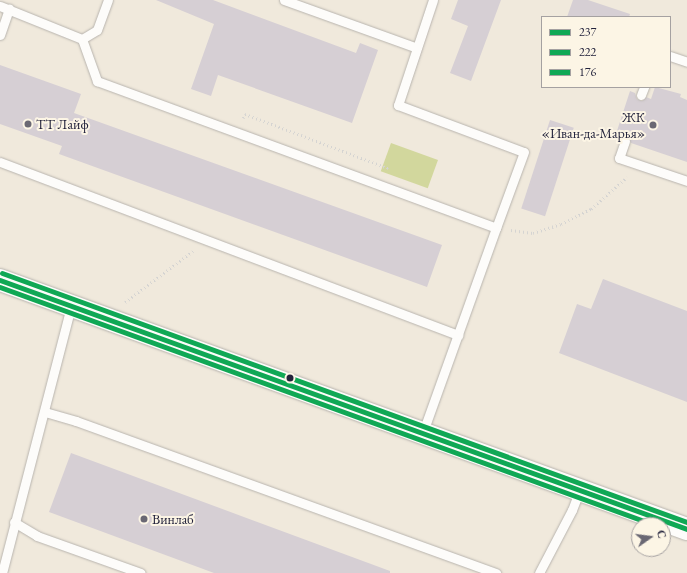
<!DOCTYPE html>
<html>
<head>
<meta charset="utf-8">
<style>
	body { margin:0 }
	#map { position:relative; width:687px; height:573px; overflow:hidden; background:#f0e9dc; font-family:"EB Garamond",serif }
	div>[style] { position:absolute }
	.green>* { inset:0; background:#d2d79d; transform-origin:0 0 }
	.building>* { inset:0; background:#d6cfd4; transform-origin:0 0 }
	.path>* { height:2.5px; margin-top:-1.25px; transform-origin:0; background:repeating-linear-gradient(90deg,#d5d4d2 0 1px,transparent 0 4px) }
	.roads { filter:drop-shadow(0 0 1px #b8b4ae) drop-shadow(0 0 1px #b8b4ae) }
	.service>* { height:9px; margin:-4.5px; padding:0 4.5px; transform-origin:4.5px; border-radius:4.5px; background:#fdfcfa }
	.tertiary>* { height:22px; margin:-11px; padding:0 11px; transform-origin:11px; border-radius:11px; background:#fdfcfa }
	.bus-1>* { height:5px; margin:-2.5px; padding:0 2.5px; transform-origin:2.5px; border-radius:2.5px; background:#10a855 }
	.bus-2>* { height:5px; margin:-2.5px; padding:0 2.5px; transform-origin:2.5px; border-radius:2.5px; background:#10a855 }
	.bus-3>* { height:5px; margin:-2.5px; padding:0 2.5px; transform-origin:2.5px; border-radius:2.5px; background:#10a855 }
	.dots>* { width:11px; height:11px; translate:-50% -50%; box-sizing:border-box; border:2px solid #fcf5e5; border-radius:50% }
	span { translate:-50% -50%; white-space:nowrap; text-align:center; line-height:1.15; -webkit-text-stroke:4px #fcf5e5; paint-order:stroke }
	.poi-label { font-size:14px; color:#22223b }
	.right { translate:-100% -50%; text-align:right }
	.left { translate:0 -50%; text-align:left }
	.legend { position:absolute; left:541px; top:16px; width:130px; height:72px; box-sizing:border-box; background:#fcf5e5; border:1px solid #a5a1a1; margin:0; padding:5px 7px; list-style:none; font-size:12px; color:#22223b }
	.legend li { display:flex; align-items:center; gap:8px; height:20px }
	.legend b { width:20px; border:1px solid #a5a1a1 }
	.north { position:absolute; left:631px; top:517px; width:40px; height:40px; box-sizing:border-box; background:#fcf5e5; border:1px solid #a5a1a1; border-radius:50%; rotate:76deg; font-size:11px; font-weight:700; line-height:16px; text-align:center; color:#22223b }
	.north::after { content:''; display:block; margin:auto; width:14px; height:18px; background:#6a6873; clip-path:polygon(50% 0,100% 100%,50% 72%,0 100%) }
</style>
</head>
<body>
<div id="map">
	<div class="green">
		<div style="left:391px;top:143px;width:50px;height:30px;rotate:20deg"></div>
	</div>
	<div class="building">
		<div style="clip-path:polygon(156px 0,213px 0,356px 53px,360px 43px,378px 50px,352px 123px,218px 75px,211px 96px,191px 89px,214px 24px)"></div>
		<div style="clip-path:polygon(458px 0,501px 0,471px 81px,450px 73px,468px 26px,451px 19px)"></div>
		<div style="clip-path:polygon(573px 0,588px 0,630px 14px,629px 17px,567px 17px)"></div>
		<div style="clip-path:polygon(0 65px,81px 94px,74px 113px,442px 245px,427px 287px,59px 154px,62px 146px,0 124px)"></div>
		<div style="clip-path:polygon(655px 87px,681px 94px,680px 97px,687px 100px,687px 162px,631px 143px,627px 135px,620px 139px,615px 137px,630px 91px,635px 93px,637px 99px,642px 101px,646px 97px,651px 99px)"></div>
		<div style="left:550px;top:120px;width:25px;height:93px;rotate:18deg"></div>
		<div style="clip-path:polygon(603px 279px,687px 311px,687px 402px,559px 353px,577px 304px,591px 309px)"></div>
		<div style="clip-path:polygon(71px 453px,390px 571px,390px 573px,214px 573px,49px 512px)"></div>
	</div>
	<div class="path">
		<div style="left:243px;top:118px;width:4px;rotate:-63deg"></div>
		<div style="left:245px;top:114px;width:153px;rotate:20.7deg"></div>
		<div style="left:388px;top:168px;width:3px;rotate:108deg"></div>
		<div style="left:511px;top:230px;width:22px;rotate:8deg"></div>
		<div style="left:533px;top:233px;width:29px;rotate:-18deg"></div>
		<div style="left:561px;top:224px;width:34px;rotate:-27deg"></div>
		<div style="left:591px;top:209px;width:48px;rotate:-41.6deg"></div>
		<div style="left:125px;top:302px;width:85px;rotate:-36.9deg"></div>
	</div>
	<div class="roads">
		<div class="service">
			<div style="left:284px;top:0;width:141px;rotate:19.8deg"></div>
			<div style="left:433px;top:0;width:111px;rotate:108.4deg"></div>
			<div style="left:398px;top:105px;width:134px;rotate:20.5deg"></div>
			<div style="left:524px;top:152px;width:81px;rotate:110.2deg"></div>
			<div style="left:0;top:6px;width:88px;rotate:21.9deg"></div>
			<div style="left:82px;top:39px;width:45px;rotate:70.3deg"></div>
			<div style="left:97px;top:81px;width:425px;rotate:20.2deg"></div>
			<div style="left:496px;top:228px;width:217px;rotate:109.7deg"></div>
			<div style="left:0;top:35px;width:28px;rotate:-71deg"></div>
			<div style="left:82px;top:39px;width:17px;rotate:-31deg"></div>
			<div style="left:97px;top:30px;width:32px;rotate:-70deg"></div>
			<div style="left:670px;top:56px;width:18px;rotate:19deg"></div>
			<div style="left:641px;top:95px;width:9px;rotate:-69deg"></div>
			<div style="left:625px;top:141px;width:18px;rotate:109deg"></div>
			<div style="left:619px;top:158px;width:72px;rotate:18.7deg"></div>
			<div style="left:0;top:162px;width:490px;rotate:20.7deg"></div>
			<div style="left:45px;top:412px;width:32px;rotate:16deg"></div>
			<div style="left:76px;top:421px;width:447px;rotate:19.9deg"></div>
			<div style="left:14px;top:522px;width:27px;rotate:31deg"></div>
			<div style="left:37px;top:536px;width:110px;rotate:19.6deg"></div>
			<div style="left:2px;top:573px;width:276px;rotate:-75.5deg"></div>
			<div style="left:539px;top:573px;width:71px;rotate:-62.4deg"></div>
			<div style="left:572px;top:510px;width:22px;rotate:-69deg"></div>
		</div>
		<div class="tertiary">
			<div style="left:0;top:280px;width:731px;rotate:19.92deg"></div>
		</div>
	</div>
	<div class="bus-1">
		<div style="left:0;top:280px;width:731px;rotate:19.92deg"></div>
	</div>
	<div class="bus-2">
		<div style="left:0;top:287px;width:697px;rotate:19.97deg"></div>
	</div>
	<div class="bus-3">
		<div style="left:2px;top:273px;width:729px;rotate:19.98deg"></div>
	</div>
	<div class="dots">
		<div style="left:28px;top:124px;background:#6a6873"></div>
		<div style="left:653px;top:125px;background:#6a6873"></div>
		<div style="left:290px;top:378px;background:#22223b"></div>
		<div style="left:144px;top:519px;background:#6a6873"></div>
	</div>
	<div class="poi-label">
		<span class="right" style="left:645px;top:125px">ЖК<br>«Иван-да-Марья»</span>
		<span class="left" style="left:36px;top:124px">ТТ Лайф</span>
		<span class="left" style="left:152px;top:519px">Винлаб</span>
	</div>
	<ul class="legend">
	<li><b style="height:5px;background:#10a855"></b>237</li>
	<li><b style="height:5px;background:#10a855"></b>222</li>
	<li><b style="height:5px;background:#10a855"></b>176</li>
	</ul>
	<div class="north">С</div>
</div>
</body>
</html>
